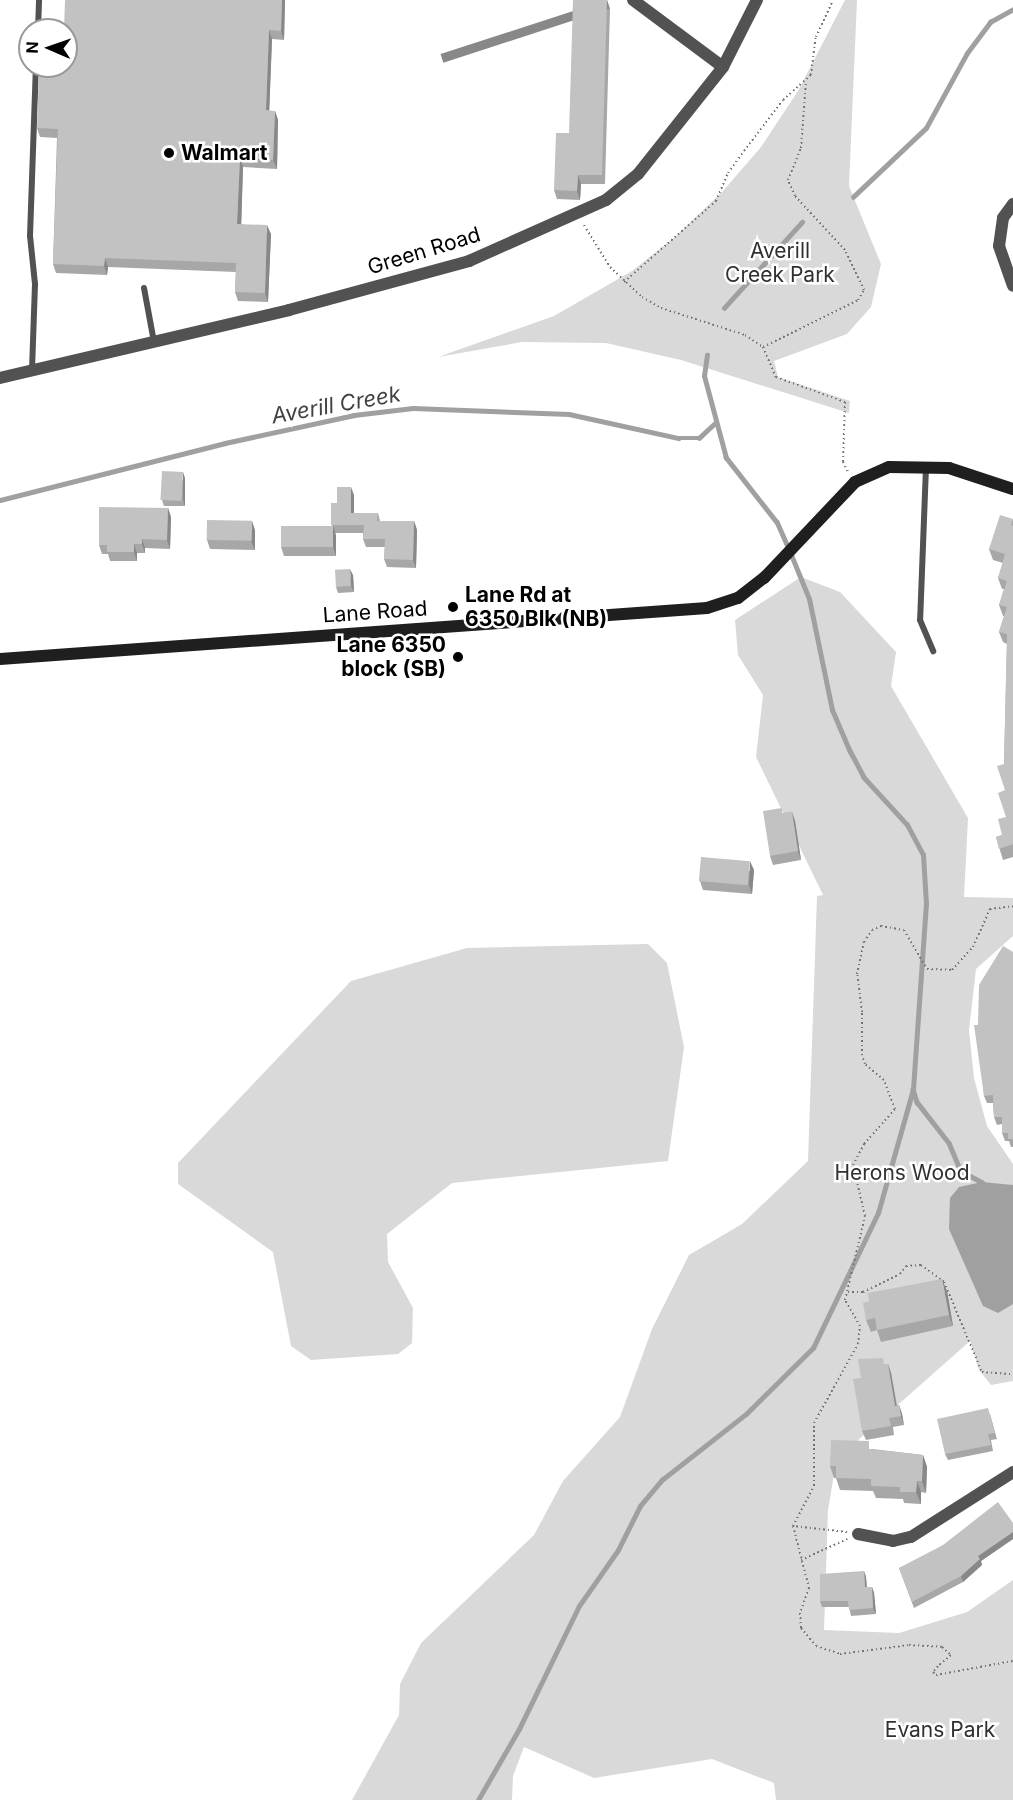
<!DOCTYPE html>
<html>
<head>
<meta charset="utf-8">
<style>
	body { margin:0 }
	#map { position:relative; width:1013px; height:1800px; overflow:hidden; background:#fff; font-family:Inter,sans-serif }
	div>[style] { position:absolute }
	.green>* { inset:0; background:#d9d9d9 }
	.water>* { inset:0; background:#a0a0a0 }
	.stream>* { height:4.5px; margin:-2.25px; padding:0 2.25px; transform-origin:2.25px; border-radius:2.25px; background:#a0a0a0 }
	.path>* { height:2px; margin-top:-1px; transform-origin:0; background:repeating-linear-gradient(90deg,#747474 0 1.5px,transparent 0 4.5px) }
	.lane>* { height:6px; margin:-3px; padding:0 3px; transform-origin:3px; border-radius:3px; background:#525252 }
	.street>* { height:12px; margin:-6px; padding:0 6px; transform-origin:6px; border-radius:6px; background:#525252 }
	.secondary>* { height:12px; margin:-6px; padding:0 6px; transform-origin:6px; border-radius:6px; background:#1f1f1f }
	.wall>* { inset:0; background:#a7a7a7 }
	.shaded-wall>* { inset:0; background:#888; transform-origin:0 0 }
	.building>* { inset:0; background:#c2c2c2; transform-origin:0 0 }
	.dots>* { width:16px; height:16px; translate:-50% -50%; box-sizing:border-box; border:3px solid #fff; border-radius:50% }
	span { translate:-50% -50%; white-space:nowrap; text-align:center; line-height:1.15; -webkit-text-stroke:5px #fff; paint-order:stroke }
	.poi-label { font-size:21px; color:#000; font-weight:700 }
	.left { translate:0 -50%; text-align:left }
	.right { translate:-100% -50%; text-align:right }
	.street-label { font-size:21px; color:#000 }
	.park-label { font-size:21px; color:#303030 }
	.water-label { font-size:22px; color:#414141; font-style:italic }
	.north { position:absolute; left:18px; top:18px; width:60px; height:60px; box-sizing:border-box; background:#fff; border:2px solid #999; border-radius:50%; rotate:272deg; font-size:16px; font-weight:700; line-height:24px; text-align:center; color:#000 }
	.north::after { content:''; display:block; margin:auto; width:21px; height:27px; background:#000; clip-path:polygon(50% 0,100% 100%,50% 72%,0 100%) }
</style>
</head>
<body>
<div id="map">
	<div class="green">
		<div style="clip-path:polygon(845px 0,857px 0,849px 186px,881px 264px,871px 307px,847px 334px,774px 361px,778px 377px,850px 401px,849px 413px,681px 360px,606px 343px,522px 342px,438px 357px,554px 316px,632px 271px,675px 237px,723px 191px,761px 147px,798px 91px)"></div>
		<div style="clip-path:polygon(801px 577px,840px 592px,896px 652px,891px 686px,968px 818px,964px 897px,1013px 898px,1013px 936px,976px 969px,969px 1030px,974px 1078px,987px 1126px,1013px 1164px,1013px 1381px,991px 1385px,979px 1370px,970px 1341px,848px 1449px,834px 1474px,828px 1510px,824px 1630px,899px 1633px,967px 1612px,1013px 1580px,1013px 1800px,776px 1800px,774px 1783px,712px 1759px,594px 1778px,524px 1747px,513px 1776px,512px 1800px,352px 1800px,399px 1715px,400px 1684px,421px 1643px,534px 1535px,563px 1481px,620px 1417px,652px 1329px,689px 1255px,742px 1224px,808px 1161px,817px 896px,823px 895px,756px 757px,763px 695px,738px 655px,735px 620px)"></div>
		<div style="clip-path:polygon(648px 944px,667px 963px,684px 1047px,668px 1161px,452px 1183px,387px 1234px,388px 1262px,413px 1308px,412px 1343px,398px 1354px,311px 1360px,291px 1346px,273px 1252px,178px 1184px,178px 1163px,351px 981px,467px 948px)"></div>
	</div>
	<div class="water">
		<div style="clip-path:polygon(982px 1182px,1013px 1185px,1013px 1304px,998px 1313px,983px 1306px,949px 1229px,950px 1198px,959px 1187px)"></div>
	</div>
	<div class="stream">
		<div style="left:853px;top:197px;width:100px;rotate:-43.4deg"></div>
		<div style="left:926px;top:128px;width:85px;rotate:-61.3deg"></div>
		<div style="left:967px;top:53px;width:39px;rotate:-53deg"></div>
		<div style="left:990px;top:22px;width:26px;rotate:-29deg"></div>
		<div style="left:724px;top:308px;width:116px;rotate:-47.8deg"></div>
		<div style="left:0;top:500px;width:232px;rotate:-14.2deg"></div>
		<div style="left:225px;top:443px;width:132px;rotate:-12.2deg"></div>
		<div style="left:354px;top:415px;width:59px;rotate:-6.8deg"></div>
		<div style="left:413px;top:408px;width:156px;rotate:2.2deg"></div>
		<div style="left:569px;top:414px;width:112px;rotate:12.4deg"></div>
		<div style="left:678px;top:438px;width:21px"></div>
		<div style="left:699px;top:438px;width:21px;rotate:-43deg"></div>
		<div style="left:913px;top:1089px;width:14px;rotate:73deg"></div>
		<div style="left:917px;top:1102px;width:52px;rotate:52deg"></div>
		<div style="left:949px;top:1143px;width:30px;rotate:67deg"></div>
		<div style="left:961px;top:1171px;width:24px;rotate:28deg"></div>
		<div style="left:478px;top:1800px;width:82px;rotate:-60deg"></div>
		<div style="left:519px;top:1729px;width:137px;rotate:-64deg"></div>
		<div style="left:579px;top:1606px;width:68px;rotate:-55.1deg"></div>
		<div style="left:618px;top:1550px;width:49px;rotate:-63.4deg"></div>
		<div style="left:640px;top:1506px;width:35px;rotate:-50deg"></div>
		<div style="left:663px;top:1479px;width:105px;rotate:-38.1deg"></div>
		<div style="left:746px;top:1414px;width:94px;rotate:-44.6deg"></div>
		<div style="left:813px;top:1348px;width:150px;rotate:-64.3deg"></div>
		<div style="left:878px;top:1213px;width:129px;rotate:-74.2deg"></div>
		<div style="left:913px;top:1089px;width:185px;rotate:-86deg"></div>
		<div style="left:926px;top:904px;width:49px;rotate:-93.5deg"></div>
		<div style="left:923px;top:855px;width:34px;rotate:-118deg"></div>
		<div style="left:907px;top:825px;width:64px;rotate:-132.5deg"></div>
		<div style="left:864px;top:778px;width:30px;rotate:-118deg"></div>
		<div style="left:850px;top:752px;width:46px;rotate:-113.2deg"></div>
		<div style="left:832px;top:710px;width:113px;rotate:-101.7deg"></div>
		<div style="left:809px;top:599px;width:53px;rotate:-112.2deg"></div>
		<div style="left:789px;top:550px;width:30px;rotate:-114deg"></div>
		<div style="left:777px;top:523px;width:83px;rotate:-128.1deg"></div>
		<div style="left:726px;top:458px;width:85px;rotate:-105deg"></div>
		<div style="left:704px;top:376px;width:21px;rotate:-82deg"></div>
	</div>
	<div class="path">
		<div style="left:584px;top:225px;width:49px;rotate:58.2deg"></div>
		<div style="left:610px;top:267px;width:44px;rotate:43.2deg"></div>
		<div style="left:642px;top:297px;width:22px;rotate:30deg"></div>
		<div style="left:661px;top:308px;width:88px;rotate:17.8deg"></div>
		<div style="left:745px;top:335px;width:22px;rotate:34deg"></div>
		<div style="left:763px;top:347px;width:33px;rotate:67deg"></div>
		<div style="left:776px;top:377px;width:73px;rotate:19.9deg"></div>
		<div style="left:845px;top:402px;width:60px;rotate:91.9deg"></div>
		<div style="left:843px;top:462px;width:11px;rotate:63deg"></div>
		<div style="left:624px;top:282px;width:123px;rotate:-41.4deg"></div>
		<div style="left:716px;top:201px;width:30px;rotate:-67deg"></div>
		<div style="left:728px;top:173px;width:27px;rotate:-54deg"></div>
		<div style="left:744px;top:151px;width:64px;rotate:-52.6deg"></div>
		<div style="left:783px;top:100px;width:38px;rotate:-42deg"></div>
		<div style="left:811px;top:75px;width:38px;rotate:-83deg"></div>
		<div style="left:816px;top:37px;width:41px;rotate:-65.3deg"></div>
		<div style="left:763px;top:347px;width:106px;rotate:-26.3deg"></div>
		<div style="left:858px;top:300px;width:12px;rotate:-59deg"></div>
		<div style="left:864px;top:290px;width:44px;rotate:-115.4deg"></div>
		<div style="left:845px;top:250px;width:74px;rotate:-132.8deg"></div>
		<div style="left:795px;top:196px;width:17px;rotate:-114deg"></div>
		<div style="left:788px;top:180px;width:35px;rotate:-68deg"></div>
		<div style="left:801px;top:148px;width:66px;rotate:-85.7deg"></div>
		<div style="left:848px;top:1292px;width:15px"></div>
		<div style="left:863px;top:1292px;width:41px;rotate:-25.9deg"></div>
		<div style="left:900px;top:1274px;width:10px;rotate:-53deg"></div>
		<div style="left:906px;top:1266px;width:15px;rotate:-4deg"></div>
		<div style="left:921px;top:1265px;width:29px;rotate:36deg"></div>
		<div style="left:944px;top:1282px;width:98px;rotate:67.1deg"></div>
		<div style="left:982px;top:1372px;width:31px;rotate:4deg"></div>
		<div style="left:793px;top:1526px;width:45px;rotate:-62.3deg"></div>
		<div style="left:814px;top:1486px;width:63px;rotate:-90deg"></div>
		<div style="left:814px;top:1423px;width:90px;rotate:-60.9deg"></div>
		<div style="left:858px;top:1344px;width:18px;rotate:-84deg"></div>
		<div style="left:860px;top:1326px;width:30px;rotate:-120deg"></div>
		<div style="left:845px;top:1300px;width:86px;rotate:-76.6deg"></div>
		<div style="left:865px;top:1216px;width:52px;rotate:-103.2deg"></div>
		<div style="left:853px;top:1165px;width:24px;rotate:-62deg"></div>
		<div style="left:864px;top:1144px;width:47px;rotate:-48.5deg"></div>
		<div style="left:895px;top:1109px;width:31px;rotate:-111deg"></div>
		<div style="left:884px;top:1080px;width:25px;rotate:-140deg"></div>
		<div style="left:865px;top:1064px;width:9px;rotate:-108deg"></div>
		<div style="left:862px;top:1055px;width:43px;rotate:-90deg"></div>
		<div style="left:862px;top:1012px;width:38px;rotate:-97deg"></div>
		<div style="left:857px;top:974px;width:33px;rotate:-78deg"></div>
		<div style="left:864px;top:942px;width:14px;rotate:-56deg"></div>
		<div style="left:872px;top:930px;width:10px;rotate:-24deg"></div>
		<div style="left:881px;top:926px;width:23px;rotate:10deg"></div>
		<div style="left:904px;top:930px;width:45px;rotate:59.5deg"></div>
		<div style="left:927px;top:969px;width:25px;rotate:2deg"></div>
		<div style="left:952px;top:970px;width:31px;rotate:-48deg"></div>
		<div style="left:973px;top:947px;width:42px;rotate:-65.9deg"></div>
		<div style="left:990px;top:909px;width:23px;rotate:-7deg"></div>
		<div style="left:847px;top:1532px;width:54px;rotate:-173.7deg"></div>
		<div style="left:793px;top:1526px;width:64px;rotate:75.5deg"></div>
		<div style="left:809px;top:1588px;width:27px;rotate:110deg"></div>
		<div style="left:800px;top:1613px;width:15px;rotate:86deg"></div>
		<div style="left:801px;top:1628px;width:23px;rotate:50deg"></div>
		<div style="left:816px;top:1646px;width:25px;rotate:18deg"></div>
		<div style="left:840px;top:1654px;width:70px;rotate:-7.4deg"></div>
		<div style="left:909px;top:1645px;width:33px;rotate:3deg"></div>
		<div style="left:942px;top:1647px;width:12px;rotate:42deg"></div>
		<div style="left:951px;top:1655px;width:17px;rotate:140deg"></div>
		<div style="left:938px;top:1666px;width:8px;rotate:130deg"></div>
		<div style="left:933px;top:1672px;width:4px;rotate:45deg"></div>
		<div style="left:936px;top:1675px;width:78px;rotate:-10.3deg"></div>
		<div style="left:801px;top:1560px;width:51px;rotate:-24.5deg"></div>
	</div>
	<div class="lane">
		<div style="left:38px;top:30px;width:30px;rotate:-88deg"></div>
		<div style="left:144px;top:288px;width:55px;rotate:79.5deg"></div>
		<div style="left:32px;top:370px;width:86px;rotate:-88deg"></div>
		<div style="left:35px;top:284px;width:48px;rotate:-95.9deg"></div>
		<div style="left:30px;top:236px;width:170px;rotate:-88deg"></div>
		<div style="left:926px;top:467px;width:153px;rotate:92.2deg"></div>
		<div style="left:920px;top:620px;width:34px;rotate:67deg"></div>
	</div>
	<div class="street">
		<div style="left:633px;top:0;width:112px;rotate:36.7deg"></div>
		<div style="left:1013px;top:204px;width:17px;rotate:126deg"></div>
		<div style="left:1003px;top:218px;width:28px;rotate:98deg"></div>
		<div style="left:999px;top:246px;width:42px;rotate:70.7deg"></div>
		<div style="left:0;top:378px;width:297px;rotate:-13.2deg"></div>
		<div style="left:289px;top:310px;width:187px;rotate:-15.2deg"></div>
		<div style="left:469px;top:261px;width:150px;rotate:-24deg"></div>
		<div style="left:606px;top:200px;width:41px;rotate:-39.1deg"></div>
		<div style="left:638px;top:174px;width:137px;rotate:-51.5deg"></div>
		<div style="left:723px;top:67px;width:75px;rotate:-63.1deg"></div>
		<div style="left:858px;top:1534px;width:36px;rotate:11deg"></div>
		<div style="left:893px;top:1541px;width:18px;rotate:-13deg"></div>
		<div style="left:911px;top:1537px;width:121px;rotate:-32.5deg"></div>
	</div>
	<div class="secondary">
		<div style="left:0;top:659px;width:709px;rotate:-4.13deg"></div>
		<div style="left:707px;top:608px;width:33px;rotate:-18deg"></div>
		<div style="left:738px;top:598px;width:33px;rotate:-38deg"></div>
		<div style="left:764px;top:578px;width:132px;rotate:-46.5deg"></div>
		<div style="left:855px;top:482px;width:37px;rotate:-24deg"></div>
		<div style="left:889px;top:467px;width:60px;rotate:1deg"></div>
		<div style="left:949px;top:468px;width:67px;rotate:18.2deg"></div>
	</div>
	<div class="wall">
		<div style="clip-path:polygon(285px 0,284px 40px,272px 39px,269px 111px,275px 111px,278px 120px,277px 169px,243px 167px,241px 224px,271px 234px,268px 302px,238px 301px,235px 292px,236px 272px,108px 267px,107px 275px,56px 273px,53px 264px,57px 138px,40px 137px,37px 128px,66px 66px)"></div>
		<div style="clip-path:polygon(607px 0,610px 9px,605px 184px,581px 184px,580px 200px,557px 199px,554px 190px)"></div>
		<div style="clip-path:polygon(185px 478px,185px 506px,164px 506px,162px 500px)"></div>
		<div style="clip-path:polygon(354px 495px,354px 513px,378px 513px,380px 521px,414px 521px,417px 530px,416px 568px,387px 567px,384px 559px,385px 547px,366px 547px,363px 539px,363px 533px,335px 533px,336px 556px,284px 556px,281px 547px,332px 526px,337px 503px)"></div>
		<div style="clip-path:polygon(168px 508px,171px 517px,170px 549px,145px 548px,145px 553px,137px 553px,137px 561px,110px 561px,108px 554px,102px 554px,99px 545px)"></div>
		<div style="clip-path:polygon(1013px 519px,1013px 857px,1003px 860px,996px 837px,1002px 835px,1006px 817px,1004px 764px,1007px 644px,1003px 642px,999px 632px,1004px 616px,1003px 616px,999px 605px,1004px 589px,1002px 589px,998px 578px,1003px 563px,993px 560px,989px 549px)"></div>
		<div style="clip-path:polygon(255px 530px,255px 550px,210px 549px,207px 540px)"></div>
		<div style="clip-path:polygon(353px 575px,354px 592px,338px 593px,336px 587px)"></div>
		<div style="clip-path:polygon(792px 812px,795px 821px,801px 860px,773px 865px,770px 856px,783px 813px)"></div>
		<div style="clip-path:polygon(754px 870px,752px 894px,703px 890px,700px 881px)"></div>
		<div style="clip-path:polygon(1013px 952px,1013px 1147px,1011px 1147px,1009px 1141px,1005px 1141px,1002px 1133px,1002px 1124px,997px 1125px,994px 1117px,993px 1103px,987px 1103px,984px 1096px,978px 1025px)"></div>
		<div style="clip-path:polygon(947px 1291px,953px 1326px,881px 1342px,877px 1330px,871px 1332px,866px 1320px)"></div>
		<div style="clip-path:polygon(885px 1364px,888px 1364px,891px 1373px,897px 1405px,899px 1405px,902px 1414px,904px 1425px,893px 1427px,894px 1435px,866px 1440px,862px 1431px,861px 1378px)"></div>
		<div style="clip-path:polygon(990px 1414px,997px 1439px,991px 1440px,993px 1451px,948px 1460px,945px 1454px)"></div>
		<div style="clip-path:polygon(872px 1449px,923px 1455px,927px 1467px,926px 1493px,921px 1492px,921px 1504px,904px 1503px,903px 1499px,876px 1498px,873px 1491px,840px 1490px,836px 1478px,834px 1478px,830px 1466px)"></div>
		<div style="clip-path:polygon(1013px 1523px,1013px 1539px,981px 1561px,982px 1565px,963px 1582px,914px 1608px,899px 1568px)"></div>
		<div style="clip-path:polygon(864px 1571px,866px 1577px,867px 1587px,872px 1587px,874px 1593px,876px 1614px,851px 1616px,849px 1607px,822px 1607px,820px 1601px)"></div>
	</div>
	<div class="shaded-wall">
		<div style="clip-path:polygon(282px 0,285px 0,284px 40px,281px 31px)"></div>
		<div style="left:607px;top:0;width:9px;height:175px;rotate:72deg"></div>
		<div style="clip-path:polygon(269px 30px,272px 39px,269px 119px,266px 110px)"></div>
		<div style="clip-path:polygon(275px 111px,278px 120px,277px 169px,273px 160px)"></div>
		<div style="clip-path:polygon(240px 158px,243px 167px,241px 233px,237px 224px)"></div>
		<div style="clip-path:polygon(578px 175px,581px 184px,580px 200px,577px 191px)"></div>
		<div style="clip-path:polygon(267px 225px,271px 234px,268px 302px,265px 293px)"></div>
		<div style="clip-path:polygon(105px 258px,108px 267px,107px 275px,104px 266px)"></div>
		<div style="clip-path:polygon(183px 472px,185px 478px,185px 506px,183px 500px)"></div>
		<div style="clip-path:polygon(351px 487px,354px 495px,354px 521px,351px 513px)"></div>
		<div style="clip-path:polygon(168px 508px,171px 517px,170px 549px,167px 540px)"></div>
		<div style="clip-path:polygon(252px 521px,255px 530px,255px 550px,251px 541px)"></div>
		<div style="clip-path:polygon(414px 521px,417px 530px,416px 568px,413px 560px)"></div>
		<div style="clip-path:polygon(333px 526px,336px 535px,336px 556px,333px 547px)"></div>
		<div style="clip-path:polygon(142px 539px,145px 548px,145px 553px,142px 544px)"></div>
		<div style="clip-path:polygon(134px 544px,137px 553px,137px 561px,134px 552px)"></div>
		<div style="clip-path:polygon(350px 569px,353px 575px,354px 592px,351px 586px)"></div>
		<div style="clip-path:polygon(792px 812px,795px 821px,801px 860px,798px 851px)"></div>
		<div style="clip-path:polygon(750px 861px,754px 870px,752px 894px,749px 885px)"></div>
		<div style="clip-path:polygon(942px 1279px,947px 1291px,953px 1326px,949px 1315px)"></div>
		<div style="clip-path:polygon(888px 1364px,891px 1373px,898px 1415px,895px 1406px)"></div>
		<div style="clip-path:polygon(899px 1405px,902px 1414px,904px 1425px,901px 1416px)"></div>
		<div style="clip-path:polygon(923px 1455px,927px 1467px,926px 1493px,922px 1481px)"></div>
		<div style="clip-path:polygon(917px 1481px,921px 1492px,921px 1504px,916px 1492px)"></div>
		<div style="clip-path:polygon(1013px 1532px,1013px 1539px,981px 1561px,982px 1565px,963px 1582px,961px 1576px,978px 1556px)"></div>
		<div style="clip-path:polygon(864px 1571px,866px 1577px,867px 1593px,865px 1587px)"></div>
		<div style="clip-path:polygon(872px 1587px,874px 1593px,876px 1614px,873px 1608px)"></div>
	</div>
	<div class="building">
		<div style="clip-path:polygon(65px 0,282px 0,281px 31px,269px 30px,266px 110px,275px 111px,273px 160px,240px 158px,237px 224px,267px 225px,265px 293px,235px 292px,236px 263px,105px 258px,104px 266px,53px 264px,58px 129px,37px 128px,39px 66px,66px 66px,66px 30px,64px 30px)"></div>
		<div style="clip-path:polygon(573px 0,607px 0,602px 175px,578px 175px,577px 191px,554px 190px,556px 133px,569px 133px)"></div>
		<div style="left:162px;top:471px;width:21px;height:29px;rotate:3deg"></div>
		<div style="clip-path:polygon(337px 487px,351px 487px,351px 513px,378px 513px,377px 521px,414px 521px,413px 560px,384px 559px,385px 539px,363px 539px,364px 525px,331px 525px,331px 503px,337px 503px)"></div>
		<div style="clip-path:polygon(99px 507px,168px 508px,167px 540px,142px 539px,142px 544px,134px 544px,134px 552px,107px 552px,107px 545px,99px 545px)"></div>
		<div style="clip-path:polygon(1000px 515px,1013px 519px,1011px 525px,1013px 526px,1013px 844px,999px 849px,996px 837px,1002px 835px,998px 819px,1006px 817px,998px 793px,1005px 790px,997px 766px,1004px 764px,1007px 634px,999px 632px,1007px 607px,999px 605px,1007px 581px,998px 578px,1005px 554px,989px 549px)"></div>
		<div style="left:207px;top:520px;width:45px;height:20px;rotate:1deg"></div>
		<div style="left:281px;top:526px;width:52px;height:21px"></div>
		<div style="left:350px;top:569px;width:17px;height:15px;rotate:87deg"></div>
		<div style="clip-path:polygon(782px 808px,782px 813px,792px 812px,798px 851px,770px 856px,763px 811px)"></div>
		<div style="left:701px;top:857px;width:49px;height:24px;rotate:5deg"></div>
		<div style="clip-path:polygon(1003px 946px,1013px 952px,1013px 1139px,1008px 1139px,1008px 1133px,1002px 1133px,1002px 1117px,994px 1117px,993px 1095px,984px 1096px,974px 1025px,978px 1025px,979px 985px)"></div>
		<div style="clip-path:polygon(942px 1279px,949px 1315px,877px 1330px,875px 1318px,866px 1320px,863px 1303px,869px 1301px,868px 1293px)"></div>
		<div style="clip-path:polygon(883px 1358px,884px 1364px,888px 1364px,895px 1406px,899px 1405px,901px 1416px,889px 1418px,891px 1426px,862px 1431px,853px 1379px,861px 1378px,858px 1359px)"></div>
		<div style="clip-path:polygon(988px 1408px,995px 1433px,988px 1434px,991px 1445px,945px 1454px,937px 1419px)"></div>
		<div style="clip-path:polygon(831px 1440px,869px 1441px,869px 1449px,923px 1455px,922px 1481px,917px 1481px,916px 1492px,900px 1492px,900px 1487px,871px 1486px,871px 1479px,836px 1478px,836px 1466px,830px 1466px)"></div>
		<div style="clip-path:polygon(998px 1502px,1013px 1523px,1013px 1532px,978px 1556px,980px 1559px,961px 1576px,912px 1602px,899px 1568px,943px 1545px)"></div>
		<div style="clip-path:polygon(864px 1571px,865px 1587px,872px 1587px,873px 1608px,849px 1610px,848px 1601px,820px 1601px,820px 1574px)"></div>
	</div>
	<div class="dots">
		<div style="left:169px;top:153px;background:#000"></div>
		<div style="left:453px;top:607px;background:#000"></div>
		<div style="left:458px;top:657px;background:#000"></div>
	</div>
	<div class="poi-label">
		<span class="left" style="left:181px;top:153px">Walmart</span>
		<span class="left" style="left:465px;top:607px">Lane Rd at<br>6350 Blk (NB)</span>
		<span class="right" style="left:446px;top:657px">Lane 6350<br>block (SB)</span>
	</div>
	<div class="street-label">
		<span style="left:424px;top:251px;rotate:-17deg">Green Road</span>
		<span style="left:375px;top:612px;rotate:-4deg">Lane Road</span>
	</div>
	<div class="park-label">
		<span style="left:780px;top:263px">Averill<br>Creek Park</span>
		<span style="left:902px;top:1173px">Herons Wood</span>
		<span style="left:940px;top:1730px">Evans Park</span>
	</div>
	<div class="water-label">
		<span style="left:336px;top:405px;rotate:-10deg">Averill Creek</span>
	</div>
	<div class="north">N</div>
</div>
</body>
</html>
